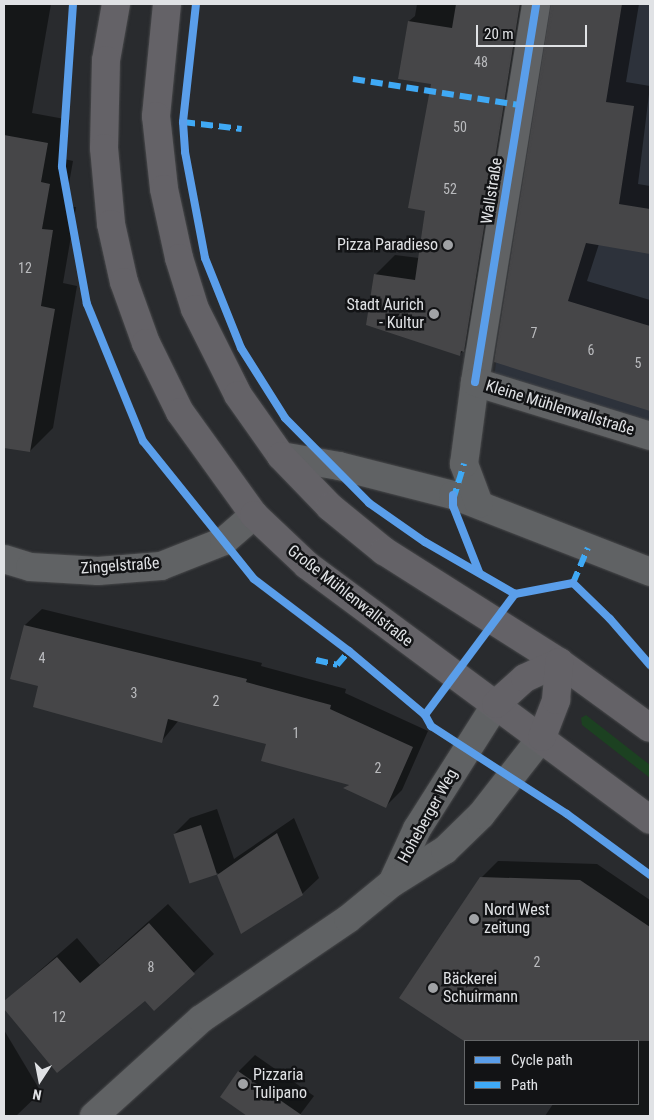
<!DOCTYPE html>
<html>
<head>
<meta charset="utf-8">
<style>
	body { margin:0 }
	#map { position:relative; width:654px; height:1120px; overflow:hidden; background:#292b2e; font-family:"Roboto Condensed",sans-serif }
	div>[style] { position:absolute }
	.built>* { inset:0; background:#2d323b }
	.green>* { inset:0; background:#1c4121 }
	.shadow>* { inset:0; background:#0007 }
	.building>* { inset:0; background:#464648; transform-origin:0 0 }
	.roads { filter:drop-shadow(0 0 1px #48494b) drop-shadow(0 0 1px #48494b) }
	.street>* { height:28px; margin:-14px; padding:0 14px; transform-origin:14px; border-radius:14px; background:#606264 }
	.secondary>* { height:28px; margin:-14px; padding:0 14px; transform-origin:14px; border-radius:14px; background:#606264 }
	.primary>* { height:28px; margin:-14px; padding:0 14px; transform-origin:14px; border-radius:14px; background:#646267 }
	.quiet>* { height:6px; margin-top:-3px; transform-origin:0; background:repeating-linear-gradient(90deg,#3fa9f5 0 12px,transparent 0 18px) }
	.cycleway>* { height:8px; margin:-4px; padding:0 4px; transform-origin:4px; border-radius:4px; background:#5a9eea }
	.dots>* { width:14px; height:14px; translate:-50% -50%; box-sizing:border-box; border:2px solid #121315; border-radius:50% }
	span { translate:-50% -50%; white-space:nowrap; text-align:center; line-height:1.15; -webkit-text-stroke:5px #121315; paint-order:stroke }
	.number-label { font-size:14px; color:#babbbe }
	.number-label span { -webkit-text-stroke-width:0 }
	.street-label { font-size:16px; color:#e0e2e5 }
	.poi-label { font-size:16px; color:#e0e2e5 }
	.right { translate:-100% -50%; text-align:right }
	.left { translate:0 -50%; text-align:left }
	.frame { position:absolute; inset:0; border:5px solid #e0e2e5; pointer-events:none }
	.legend { position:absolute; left:464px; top:1040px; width:175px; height:65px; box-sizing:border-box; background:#121315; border:1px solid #646668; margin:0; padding:6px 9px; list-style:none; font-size:15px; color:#e0e2e5 }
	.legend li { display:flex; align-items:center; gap:10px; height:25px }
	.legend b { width:25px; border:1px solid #646668 }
	.north { position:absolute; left:15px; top:1055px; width:50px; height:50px; -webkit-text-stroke:4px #121315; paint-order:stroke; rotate:191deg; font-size:14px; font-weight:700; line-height:20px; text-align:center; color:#e0e2e5 }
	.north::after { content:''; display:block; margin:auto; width:18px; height:22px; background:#e0e2e5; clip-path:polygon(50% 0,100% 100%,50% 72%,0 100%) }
	.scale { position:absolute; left:476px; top:25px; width:111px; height:22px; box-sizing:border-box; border:2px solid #e0e2e5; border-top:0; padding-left:6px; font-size:15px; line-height:18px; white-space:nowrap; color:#e0e2e5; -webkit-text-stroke:4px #121315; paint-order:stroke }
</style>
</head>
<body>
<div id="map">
	<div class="built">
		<div style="clip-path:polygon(551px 4px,650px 4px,650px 425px,494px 376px)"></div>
	</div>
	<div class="green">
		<div style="clip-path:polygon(586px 715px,650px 765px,650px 778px,582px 725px,581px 718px)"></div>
	</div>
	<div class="shadow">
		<div style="clip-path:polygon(4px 4px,51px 4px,32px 113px,70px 120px,64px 159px,73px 161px,65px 206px,76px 207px,63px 283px,77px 286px,53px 428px,30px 451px,4px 447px)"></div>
		<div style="clip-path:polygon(417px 4px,537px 4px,484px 331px,460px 354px,375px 275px,395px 255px,419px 258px,426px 210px,409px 207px,433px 83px,409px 21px,415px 16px)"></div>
		<div style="clip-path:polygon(552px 4px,639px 4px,626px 82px,650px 86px,638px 184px,650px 186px,650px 252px,599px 244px,587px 281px,650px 300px,650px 409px,495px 361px)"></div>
		<div style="clip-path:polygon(42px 609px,262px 663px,261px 666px,346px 689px,345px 693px,428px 731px,402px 790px,386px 806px,345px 788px,350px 784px,267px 743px,179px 720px,161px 742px,39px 686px,25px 625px)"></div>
		<div style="clip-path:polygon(217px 809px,234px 859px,294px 818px,319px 878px,302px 894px,241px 932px,218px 873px,190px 882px,174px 834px,190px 818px)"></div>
		<div style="clip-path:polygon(498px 861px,597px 864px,650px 900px,650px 1112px,648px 1116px,545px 1116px,553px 1104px,638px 1104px,638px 1041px,466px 1041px,401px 997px,481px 878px)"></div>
		<div style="clip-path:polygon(168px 904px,214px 954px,154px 1009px,145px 999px,57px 1072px,4px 1007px,4px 1002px,77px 938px,100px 965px)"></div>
		<div style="clip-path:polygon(4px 1030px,41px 1092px,16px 1116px,4px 1116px)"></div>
		<div style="clip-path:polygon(255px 1055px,314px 1096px,299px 1116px,249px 1116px,221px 1097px,238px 1072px)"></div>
	</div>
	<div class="building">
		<div style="clip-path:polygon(456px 4px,520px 4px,464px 352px,461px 351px,460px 356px,366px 325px,374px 274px,415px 280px,425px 211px,408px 208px,431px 84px,398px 79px,408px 21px,452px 28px)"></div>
		<div style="clip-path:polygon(551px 4px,622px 4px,606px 102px,634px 106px,619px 204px,650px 209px,650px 254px,586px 243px,568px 301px,650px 326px,650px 411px,494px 362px)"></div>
		<div style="clip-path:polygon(4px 135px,48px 143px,41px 182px,50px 184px,42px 229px,53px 230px,41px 306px,55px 309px,30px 452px,4px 448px)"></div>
		<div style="clip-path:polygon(24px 625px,247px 679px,246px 682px,331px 705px,330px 709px,413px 747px,386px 808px,343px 788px,349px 785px,261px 761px,266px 744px,168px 719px,162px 743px,33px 707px,38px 686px,10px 679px)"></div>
		<div style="left:201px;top:825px;width:52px;height:29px;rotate:72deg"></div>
		<div style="clip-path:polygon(277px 833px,303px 895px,241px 934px,217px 875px)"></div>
		<div style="clip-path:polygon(480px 877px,580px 880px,650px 927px,650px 1041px,464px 1041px,399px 998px)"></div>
		<div style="clip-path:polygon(149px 923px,195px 974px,154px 1011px,145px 1001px,57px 1073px,4px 1009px,4px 1001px,57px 957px,80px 983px)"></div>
		<div style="clip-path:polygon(238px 1071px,303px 1116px,247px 1116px,220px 1097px)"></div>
	</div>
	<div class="roads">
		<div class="street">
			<div style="left:475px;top:382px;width:383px;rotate:-80.8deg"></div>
			<div style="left:281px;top:456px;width:59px;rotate:9.8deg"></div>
			<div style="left:339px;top:466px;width:118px;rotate:14.3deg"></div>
			<div style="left:453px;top:495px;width:212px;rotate:21.3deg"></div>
			<div style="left:479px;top:504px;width:43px;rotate:-110.6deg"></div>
			<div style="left:464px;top:464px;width:83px;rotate:-82.4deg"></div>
			<div style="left:475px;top:382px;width:183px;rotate:17.1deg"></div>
			<div style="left:4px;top:559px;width:27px;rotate:17deg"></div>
			<div style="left:30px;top:567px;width:68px;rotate:3.4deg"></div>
			<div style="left:98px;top:571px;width:63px;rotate:-4.5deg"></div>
			<div style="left:161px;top:566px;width:68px;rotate:-21.6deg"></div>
			<div style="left:224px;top:541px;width:40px;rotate:-41deg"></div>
		</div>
		<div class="secondary">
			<div style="left:392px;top:883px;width:60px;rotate:-65.2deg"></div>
			<div style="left:417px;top:829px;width:148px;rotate:-57.7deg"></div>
			<div style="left:94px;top:1116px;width:144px;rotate:-42.2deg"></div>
			<div style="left:201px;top:1019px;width:178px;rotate:-34.2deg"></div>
			<div style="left:348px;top:919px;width:57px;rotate:-39.3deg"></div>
			<div style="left:392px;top:883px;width:62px;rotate:-31.9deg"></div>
			<div style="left:445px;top:850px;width:50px;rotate:-44.2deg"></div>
			<div style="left:481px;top:815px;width:99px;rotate:-52deg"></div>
		</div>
		<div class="primary">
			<div style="left:116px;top:4px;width:57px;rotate:100.1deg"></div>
			<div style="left:106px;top:60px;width:88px;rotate:91.3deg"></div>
			<div style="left:104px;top:148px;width:76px;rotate:84.7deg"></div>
			<div style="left:111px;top:224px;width:59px;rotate:77.4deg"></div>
			<div style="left:124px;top:282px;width:65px;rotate:70.2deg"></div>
			<div style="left:146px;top:343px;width:77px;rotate:63.8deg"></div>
			<div style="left:180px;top:412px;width:127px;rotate:54.3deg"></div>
			<div style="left:254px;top:515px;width:73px;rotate:43.3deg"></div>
			<div style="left:307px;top:565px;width:427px;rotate:36.6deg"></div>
			<div style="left:167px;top:4px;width:113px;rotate:95.6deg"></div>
			<div style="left:156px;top:116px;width:73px;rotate:83.7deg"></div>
			<div style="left:164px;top:189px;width:71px;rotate:77.7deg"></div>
			<div style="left:179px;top:258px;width:53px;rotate:72.6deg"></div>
			<div style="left:195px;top:309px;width:96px;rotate:63.4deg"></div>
			<div style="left:238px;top:395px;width:75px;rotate:54.8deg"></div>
			<div style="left:281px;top:456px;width:71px;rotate:46.1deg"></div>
			<div style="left:330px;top:507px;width:70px;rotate:39.2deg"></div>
			<div style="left:384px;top:551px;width:207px;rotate:32.4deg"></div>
			<div style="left:559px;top:662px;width:112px;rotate:36deg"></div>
			<div style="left:496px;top:704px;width:39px;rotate:-42deg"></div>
			<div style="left:525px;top:678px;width:38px;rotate:-25deg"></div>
			<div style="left:542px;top:737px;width:40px;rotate:-69deg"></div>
			<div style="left:556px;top:700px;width:38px;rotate:-85deg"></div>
		</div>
	</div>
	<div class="quiet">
		<div style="left:353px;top:79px;width:168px;rotate:8.9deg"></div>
		<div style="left:183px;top:122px;width:59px;rotate:6.8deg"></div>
		<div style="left:453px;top:500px;width:38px;rotate:-73deg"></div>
		<div style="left:573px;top:583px;width:38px;rotate:-67deg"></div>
		<div style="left:316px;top:660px;width:22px;rotate:13deg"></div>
		<div style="left:337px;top:665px;width:18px;rotate:-49deg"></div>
	</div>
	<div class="cycleway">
		<div style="left:73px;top:4px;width:163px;rotate:93.9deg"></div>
		<div style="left:62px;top:167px;width:139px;rotate:79.7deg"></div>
		<div style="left:87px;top:304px;width:148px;rotate:67.8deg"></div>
		<div style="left:143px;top:441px;width:177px;rotate:51.2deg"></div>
		<div style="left:254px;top:579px;width:119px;rotate:37.2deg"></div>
		<div style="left:349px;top:651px;width:99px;rotate:40.1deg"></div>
		<div style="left:425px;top:715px;width:13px;rotate:61deg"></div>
		<div style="left:431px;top:726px;width:162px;rotate:32.9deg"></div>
		<div style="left:567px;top:814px;width:103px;rotate:36.3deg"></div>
		<div style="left:196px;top:4px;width:119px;rotate:96.3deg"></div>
		<div style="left:183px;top:122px;width:30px;rotate:86deg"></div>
		<div style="left:185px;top:152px;width:108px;rotate:79.3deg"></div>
		<div style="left:205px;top:258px;width:97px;rotate:68.2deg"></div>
		<div style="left:241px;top:348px;width:83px;rotate:57.8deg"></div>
		<div style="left:285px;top:418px;width:120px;rotate:45.3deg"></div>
		<div style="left:369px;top:503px;width:68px;rotate:34.9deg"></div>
		<div style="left:425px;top:542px;width:104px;rotate:30deg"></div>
		<div style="left:515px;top:594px;width:59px;rotate:-10.7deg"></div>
		<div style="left:573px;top:583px;width:52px;rotate:44.2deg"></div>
		<div style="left:610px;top:619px;width:61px;rotate:49deg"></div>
		<div style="left:475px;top:382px;width:383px;rotate:-80.8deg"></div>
		<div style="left:453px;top:495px;width:11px;rotate:90deg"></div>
		<div style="left:453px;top:506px;width:71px;rotate:68.5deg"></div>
		<div style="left:425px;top:715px;width:151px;rotate:-53.4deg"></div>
	</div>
	<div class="dots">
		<div style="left:448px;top:245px;background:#a0a2a5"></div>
		<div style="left:434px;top:314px;background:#a0a2a5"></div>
		<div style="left:474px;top:919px;background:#a0a2a5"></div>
		<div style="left:433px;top:988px;background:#a0a2a5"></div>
		<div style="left:243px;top:1084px;background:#a0a2a5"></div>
	</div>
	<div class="number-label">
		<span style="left:481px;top:62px">48</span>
		<span style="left:460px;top:127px">50</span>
		<span style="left:450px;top:189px">52</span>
		<span style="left:25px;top:268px">12</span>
		<span style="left:534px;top:333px">7</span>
		<span style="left:591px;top:350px">6</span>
		<span style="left:638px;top:363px">5</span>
		<span style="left:42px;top:658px">4</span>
		<span style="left:134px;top:693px">3</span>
		<span style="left:216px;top:701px">2</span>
		<span style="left:296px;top:733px">1</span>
		<span style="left:378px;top:768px">2</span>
		<span style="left:537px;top:962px">2</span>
		<span style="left:151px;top:967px">8</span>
		<span style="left:59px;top:1017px">12</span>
	</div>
	<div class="street-label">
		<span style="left:492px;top:191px;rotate:-81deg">Wallstraße</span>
		<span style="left:560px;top:408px;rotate:17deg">Kleine Mühlenwallstraße</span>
		<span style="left:120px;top:566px;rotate:-4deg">Zingelstraße</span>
		<span style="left:350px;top:596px;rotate:38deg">Große Mühlenwallstraße</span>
		<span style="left:428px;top:816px;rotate:-61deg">Hoheberger Weg</span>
	</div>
	<div class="poi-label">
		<span class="right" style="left:438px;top:245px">Pizza Paradieso</span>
		<span class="right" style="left:424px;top:314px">Stadt Aurich<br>- Kultur</span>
		<span class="left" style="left:484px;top:919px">Nord West<br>zeitung</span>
		<span class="left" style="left:443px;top:988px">Bäckerei<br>Schuirmann</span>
		<span class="left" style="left:253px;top:1084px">Pizzaria<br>Tulipano</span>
	</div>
	<div class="frame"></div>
	<ul class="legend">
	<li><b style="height:6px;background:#5a9eea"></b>Cycle path</li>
	<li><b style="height:6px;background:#3fa9f5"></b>Path</li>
	</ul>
	<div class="north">N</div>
	<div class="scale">20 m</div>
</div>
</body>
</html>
